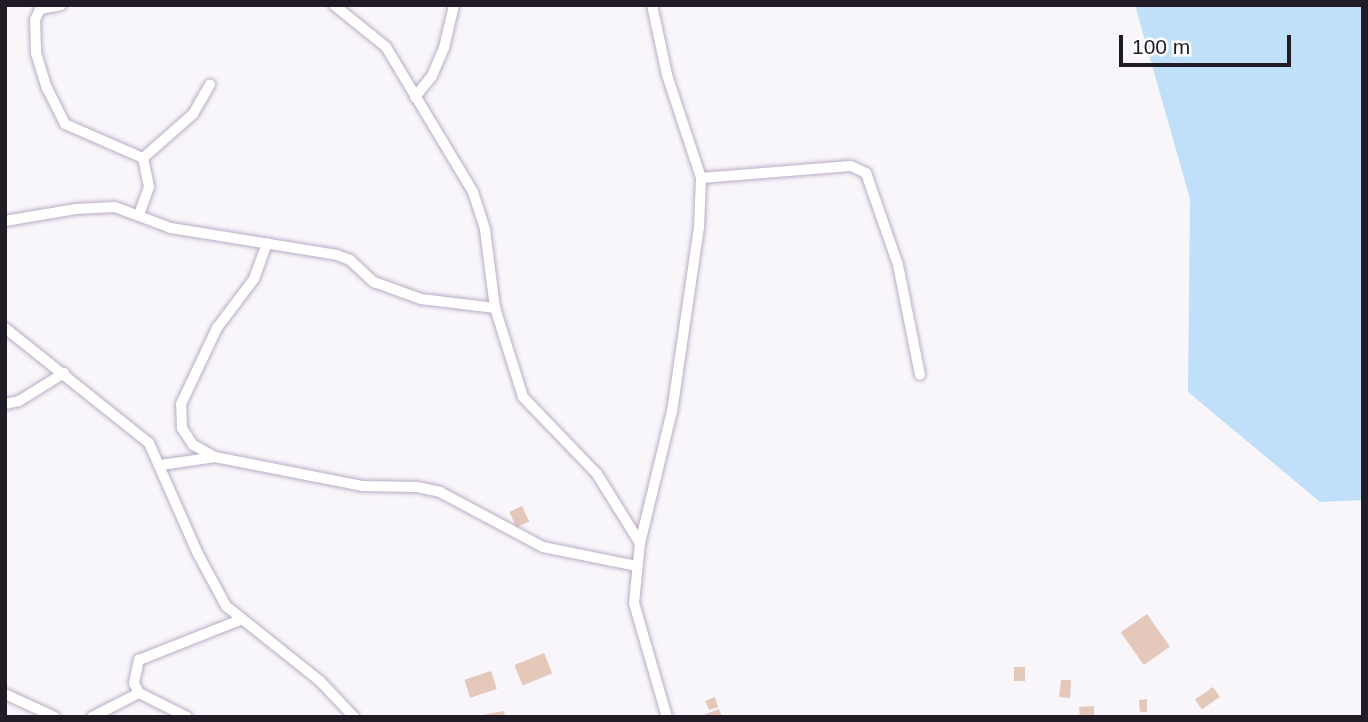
<!DOCTYPE html>
<html>
<head>
<meta charset="utf-8">
<style>
	body { margin:0 }
	#map { position:relative; width:1368px; height:722px; overflow:hidden; background:#f9f6fb; font-family:Helvetica,sans-serif }
	div>[style] { position:absolute }
	.water>* { inset:0; background:#c0dff8 }
	.building>* { inset:0; background:#e4c8ba; transform-origin:0 0 }
	.roads { filter:drop-shadow(0 0 2px #baacc5) drop-shadow(0 0 2px #baacc5) }
	.minor>* { height:10px; margin:-5px; padding:0 5px; transform-origin:5px; border-radius:5px; background:#fff }
	span { translate:-50% -50%; white-space:nowrap; text-align:center; line-height:1.15; -webkit-text-stroke:7px #fff; paint-order:stroke }
	.frame { position:absolute; inset:0; border:7px solid #201b24; pointer-events:none }
	.scale { position:absolute; left:1119px; top:35px; width:172px; height:32px; box-sizing:border-box; border:4px solid #201b24; border-top:0; padding-left:9px; font-size:21px; line-height:24px; white-space:nowrap; color:#201b24; -webkit-text-stroke:5px #fff; paint-order:stroke }
</style>
</head>
<body>
<div id="map">
	<div class="water">
		<div style="clip-path:polygon(1135px 5px,1363px 5px,1363px 500px,1320px 502px,1188px 392px,1190px 199px)"></div>
	</div>
	<div class="building">
		<div style="left:522px;top:506px;width:17px;height:14px;rotate:65deg"></div>
		<div style="left:1147px;top:614px;width:40px;height:32px;rotate:55deg"></div>
		<div style="left:544px;top:653px;width:22px;height:32px;rotate:68deg"></div>
		<div style="left:1014px;top:667px;width:11px;height:14px"></div>
		<div style="left:491px;top:671px;width:19px;height:28px;rotate:72deg"></div>
		<div style="clip-path:polygon(1061px 680px,1071px 680px,1070px 698px,1059px 697px)"></div>
		<div style="left:1213px;top:687px;width:12px;height:22px;rotate:55deg"></div>
		<div style="clip-path:polygon(715px 697px,718px 707px,709px 710px,705px 701px)"></div>
		<div style="clip-path:polygon(1147px 699px,1147px 712px,1140px 712px,1139px 700px)"></div>
		<div style="clip-path:polygon(1094px 706px,1094px 717px,1080px 717px,1079px 707px)"></div>
		<div style="clip-path:polygon(719px 709px,722px 717px,698px 717px)"></div>
		<div style="clip-path:polygon(504px 711px,505px 717px,482px 717px,482px 715px)"></div>
	</div>
	<div class="roads">
		<div class="minor">
			<div style="left:61px;top:5px;width:21px;rotate:169deg"></div>
			<div style="left:40px;top:9px;width:12px;rotate:114deg"></div>
			<div style="left:35px;top:20px;width:33px;rotate:88deg"></div>
			<div style="left:36px;top:53px;width:37px;rotate:73deg"></div>
			<div style="left:47px;top:88px;width:40px;rotate:63.4deg"></div>
			<div style="left:65px;top:124px;width:85px;rotate:23.6deg"></div>
			<div style="left:143px;top:158px;width:30px;rotate:78deg"></div>
			<div style="left:149px;top:187px;width:30px;rotate:110deg"></div>
			<div style="left:334px;top:5px;width:67px;rotate:38.9deg"></div>
			<div style="left:386px;top:47px;width:169px;rotate:59deg"></div>
			<div style="left:473px;top:192px;width:40px;rotate:72deg"></div>
			<div style="left:485px;top:230px;width:79px;rotate:82.7deg"></div>
			<div style="left:495px;top:308px;width:93px;rotate:72.5deg"></div>
			<div style="left:523px;top:397px;width:107px;rotate:46.1deg"></div>
			<div style="left:597px;top:474px;width:81px;rotate:58.1deg"></div>
			<div style="left:652px;top:5px;width:72px;rotate:77.9deg"></div>
			<div style="left:667px;top:75px;width:108px;rotate:71.7deg"></div>
			<div style="left:701px;top:178px;width:49px;rotate:92.3deg"></div>
			<div style="left:699px;top:227px;width:186px;rotate:98.3deg"></div>
			<div style="left:672px;top:411px;width:136px;rotate:103.6deg"></div>
			<div style="left:640px;top:543px;width:60px;rotate:95.7deg"></div>
			<div style="left:634px;top:603px;width:119px;rotate:73.9deg"></div>
			<div style="left:415px;top:97px;width:27px;rotate:-51deg"></div>
			<div style="left:432px;top:76px;width:30px;rotate:-67deg"></div>
			<div style="left:444px;top:48px;width:44px;rotate:-76.9deg"></div>
			<div style="left:143px;top:158px;width:67px;rotate:-41.3deg"></div>
			<div style="left:193px;top:114px;width:34px;rotate:-60deg"></div>
			<div style="left:701px;top:178px;width:150px;rotate:-4.6deg"></div>
			<div style="left:851px;top:166px;width:17px;rotate:25deg"></div>
			<div style="left:866px;top:173px;width:97px;rotate:70.8deg"></div>
			<div style="left:898px;top:265px;width:112px;rotate:78.7deg"></div>
			<div style="left:5px;top:221px;width:72px;rotate:-9.6deg"></div>
			<div style="left:76px;top:209px;width:39px;rotate:-3deg"></div>
			<div style="left:115px;top:207px;width:60px;rotate:20.6deg"></div>
			<div style="left:171px;top:228px;width:168px;rotate:9.2deg"></div>
			<div style="left:337px;top:255px;width:14px;rotate:21deg"></div>
			<div style="left:350px;top:260px;width:33px;rotate:43deg"></div>
			<div style="left:374px;top:282px;width:50px;rotate:19.9deg"></div>
			<div style="left:421px;top:299px;width:75px;rotate:6.9deg"></div>
			<div style="left:5px;top:328px;width:184px;rotate:38.6deg"></div>
			<div style="left:149px;top:443px;width:121px;rotate:66.2deg"></div>
			<div style="left:198px;top:554px;width:59px;rotate:61.7deg"></div>
			<div style="left:226px;top:606px;width:120px;rotate:38.6deg"></div>
			<div style="left:320px;top:681px;width:50px;rotate:46.6deg"></div>
			<div style="left:5px;top:404px;width:14px;rotate:-12deg"></div>
			<div style="left:19px;top:401px;width:53px;rotate:-31.9deg"></div>
			<div style="left:215px;top:457px;width:25px;rotate:-151deg"></div>
			<div style="left:193px;top:445px;width:20px;rotate:-123deg"></div>
			<div style="left:182px;top:428px;width:24px;rotate:-92deg"></div>
			<div style="left:181px;top:404px;width:84px;rotate:-64.7deg"></div>
			<div style="left:217px;top:328px;width:61px;rotate:-52.9deg"></div>
			<div style="left:254px;top:279px;width:38px;rotate:-70deg"></div>
			<div style="left:161px;top:465px;width:55px;rotate:-8.4deg"></div>
			<div style="left:215px;top:457px;width:151px;rotate:11.1deg"></div>
			<div style="left:363px;top:486px;width:54px;rotate:1.1deg"></div>
			<div style="left:417px;top:487px;width:24px;rotate:12deg"></div>
			<div style="left:440px;top:492px;width:117px;rotate:28.1deg"></div>
			<div style="left:543px;top:547px;width:95px;rotate:11.5deg"></div>
			<div style="left:5px;top:694px;width:55px;rotate:24.7deg"></div>
			<div style="left:92px;top:717px;width:53px;rotate:-27.1deg"></div>
			<div style="left:187px;top:717px;width:54px;rotate:-153.4deg"></div>
			<div style="left:139px;top:693px;width:11px;rotate:-117deg"></div>
			<div style="left:134px;top:683px;width:24px;rotate:-78deg"></div>
			<div style="left:139px;top:660px;width:109px;rotate:-21.6deg"></div>
		</div>
	</div>
	<div class="frame"></div>
	<div class="scale">100 m</div>
</div>
</body>
</html>
